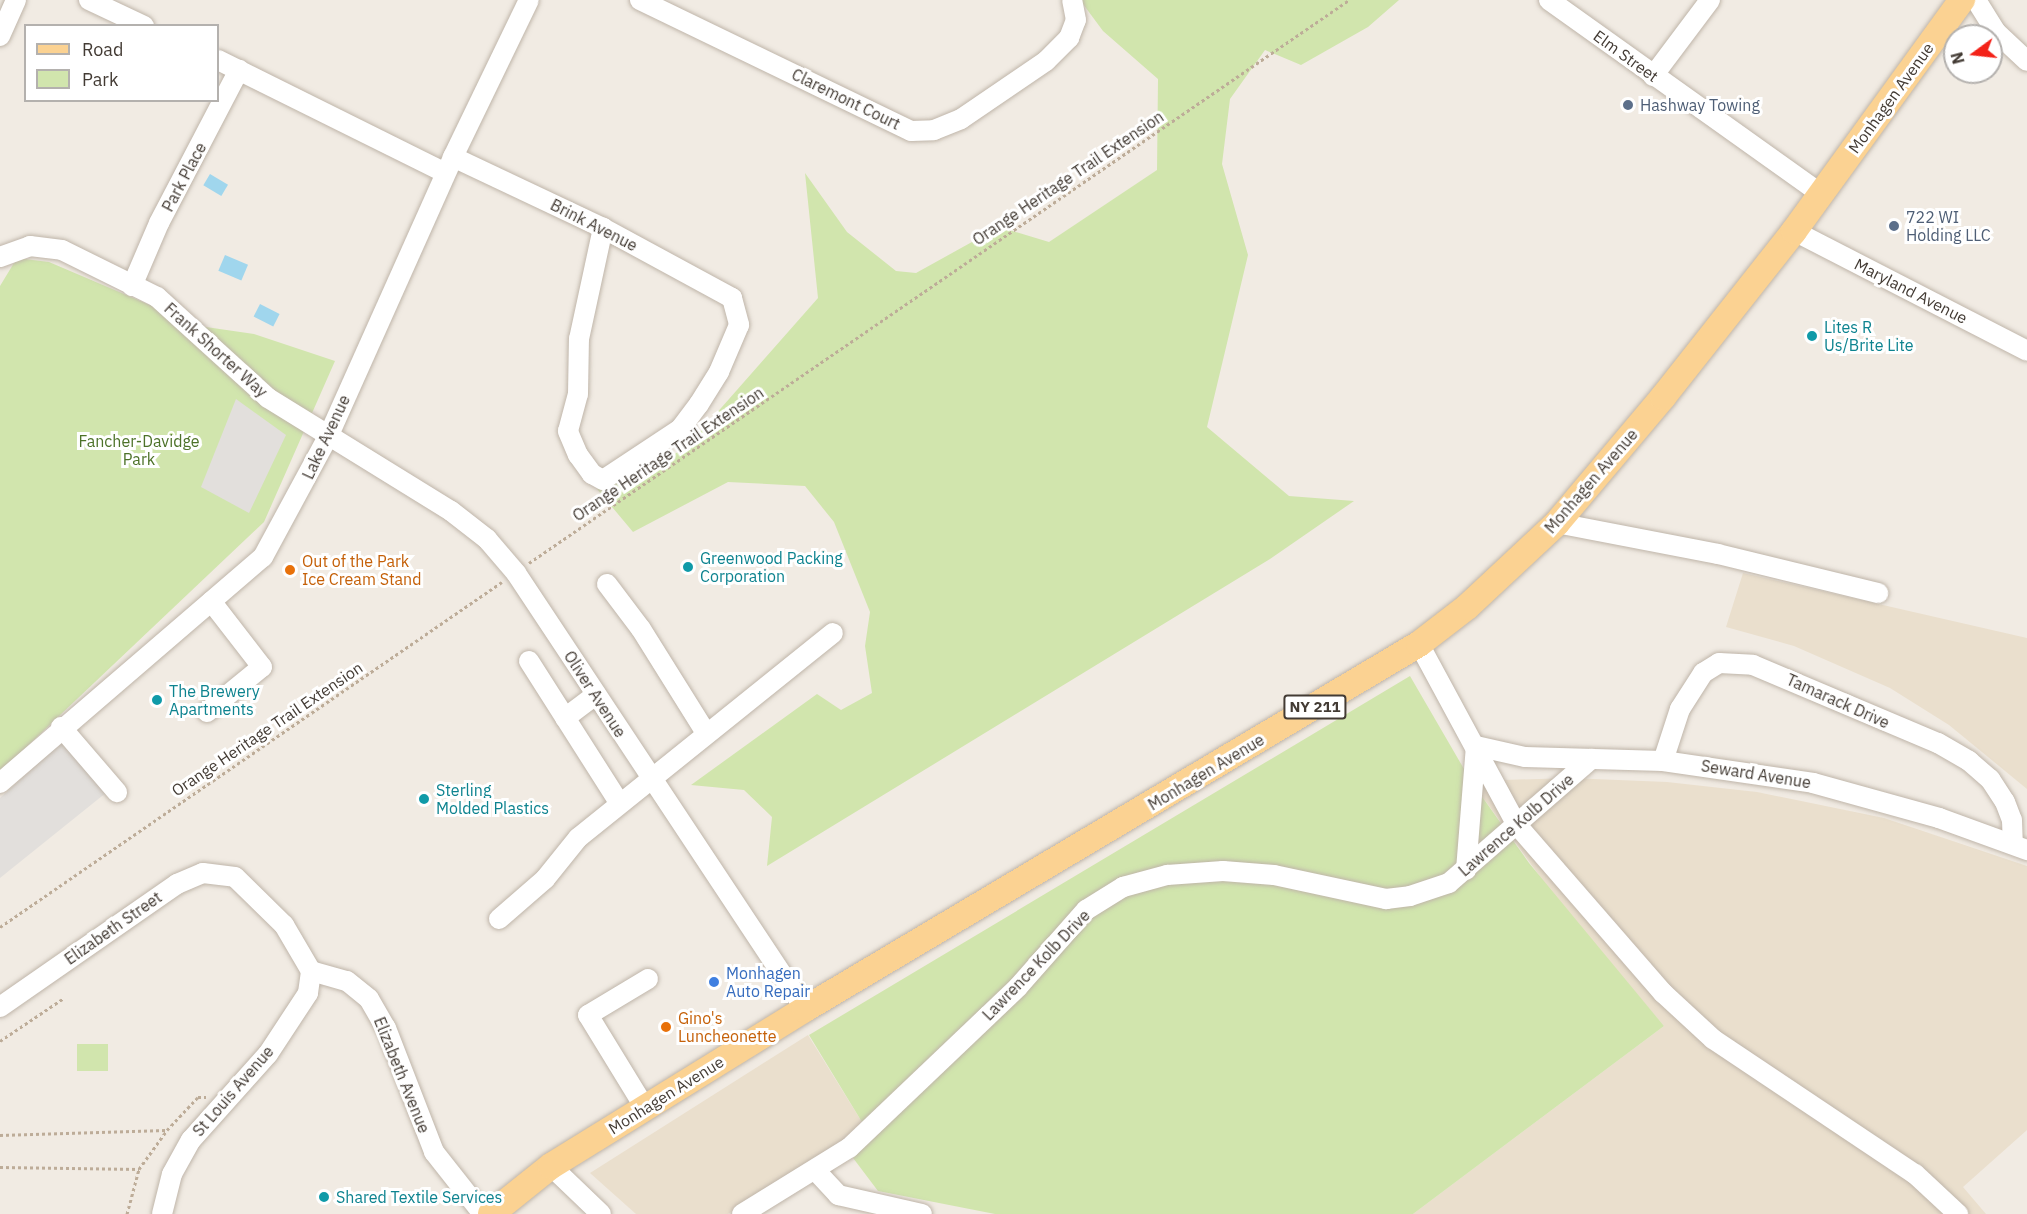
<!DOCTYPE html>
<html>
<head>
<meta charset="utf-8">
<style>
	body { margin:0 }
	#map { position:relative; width:2027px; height:1214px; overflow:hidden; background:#f1ebe3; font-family:"IBM Plex Sans",sans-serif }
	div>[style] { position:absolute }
	.education>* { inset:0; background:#eadfcd }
	.green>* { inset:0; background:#d1e5ad; transform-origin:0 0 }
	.parking>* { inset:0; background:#e2dfdc }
	.water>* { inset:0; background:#a0d6ed; transform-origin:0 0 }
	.path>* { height:3px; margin-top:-1.5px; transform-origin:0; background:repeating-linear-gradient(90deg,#bdac98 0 3px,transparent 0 6px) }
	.roads { filter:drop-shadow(0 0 2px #bfb5a9) drop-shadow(0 0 2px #bfb5a9) }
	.minor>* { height:20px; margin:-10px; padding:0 10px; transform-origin:10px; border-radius:10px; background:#fff }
	.major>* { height:26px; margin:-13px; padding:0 13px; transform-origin:13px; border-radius:13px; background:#fbd292 }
	.dots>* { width:16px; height:16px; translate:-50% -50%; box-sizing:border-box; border:3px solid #fff; border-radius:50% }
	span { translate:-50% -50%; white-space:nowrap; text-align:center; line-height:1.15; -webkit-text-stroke:6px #fff; paint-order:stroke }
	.shield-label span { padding:2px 4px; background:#fff; border:2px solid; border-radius:4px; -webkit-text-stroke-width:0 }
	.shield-label { font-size:15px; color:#433b34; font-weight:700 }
	.street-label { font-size:16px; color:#433b34 }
	.service-label { font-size:16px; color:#4e5e75 }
	.left { translate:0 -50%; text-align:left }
	.culture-label { font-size:16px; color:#0d838f }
	.park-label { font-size:16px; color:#4d7229 }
	.food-label { font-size:16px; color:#c56008 }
	.shop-label { font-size:16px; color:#366cbe }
	.legend { position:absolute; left:24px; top:24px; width:195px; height:78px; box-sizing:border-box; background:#fff; border:2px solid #b4b1ae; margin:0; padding:8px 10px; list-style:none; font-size:18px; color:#433b34 }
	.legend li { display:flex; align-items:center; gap:12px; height:30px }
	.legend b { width:30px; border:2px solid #b4b1ae }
	.north { position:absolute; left:1943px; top:24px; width:60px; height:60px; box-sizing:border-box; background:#fff; border:2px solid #b4b1ae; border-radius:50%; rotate:255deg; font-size:16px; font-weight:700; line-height:24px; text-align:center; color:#433b34 }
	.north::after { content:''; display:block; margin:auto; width:21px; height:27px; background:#f32218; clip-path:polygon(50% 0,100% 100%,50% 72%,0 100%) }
</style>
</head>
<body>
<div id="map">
	<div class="education">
		<div style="clip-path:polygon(1743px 573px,2027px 638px,2027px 789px,1949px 725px,1890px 688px,1794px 646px,1726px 627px)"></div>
		<div style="clip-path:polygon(1569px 778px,1667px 782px,1757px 792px,1884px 818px,2027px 866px,2027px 1130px,1963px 1187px,1986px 1214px,1413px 1214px,1664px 1026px,1559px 903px,1471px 781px)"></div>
		<div style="clip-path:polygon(808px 1035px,865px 1127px,728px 1214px,636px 1214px,590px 1173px)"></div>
	</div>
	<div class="green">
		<div style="clip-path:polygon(1080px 0,1399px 0,1368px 27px,1301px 65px,1265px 50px,1230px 99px,1222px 164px,1248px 255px,1207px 427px,1289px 496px,1354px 501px,1270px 559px,767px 866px,772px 817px,744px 790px,691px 785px,817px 694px,841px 710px,872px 693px,865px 646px,870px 612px,834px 522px,805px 486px,728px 482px,633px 532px,597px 489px,685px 449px,818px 298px,805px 173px,847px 232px,896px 271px,916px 273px,999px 227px,1049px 242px,1157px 170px,1158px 79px,1103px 31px)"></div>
		<div style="clip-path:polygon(17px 258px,49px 262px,199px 326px,254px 334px,335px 361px,264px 522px,0 772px,0 286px)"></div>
		<div style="clip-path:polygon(1410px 676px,1471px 781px,1529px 863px,1664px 1026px,1413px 1214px,995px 1214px,878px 1191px,841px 1142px,865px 1127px,809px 1035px)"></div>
		<div style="left:77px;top:1044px;width:31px;height:27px"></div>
	</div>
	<div class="parking">
		<div style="clip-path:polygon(236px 399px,286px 435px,249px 513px,201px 487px)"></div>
		<div style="clip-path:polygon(68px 736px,112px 788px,0 878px,0 798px)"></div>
	</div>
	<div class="water">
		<div style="left:210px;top:174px;width:21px;height:13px;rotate:31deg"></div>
		<div style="left:225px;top:255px;width:25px;height:17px;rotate:23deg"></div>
		<div style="left:260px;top:304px;width:22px;height:14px;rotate:27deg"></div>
	</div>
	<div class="path">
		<div style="left:529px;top:563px;width:995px;rotate:-34.47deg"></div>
		<div style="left:0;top:927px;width:609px;rotate:-34.5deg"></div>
		<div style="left:0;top:1041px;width:77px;rotate:-33.9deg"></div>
		<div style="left:0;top:1135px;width:166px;rotate:-1.7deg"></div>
		<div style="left:0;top:1167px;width:139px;rotate:0.8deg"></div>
		<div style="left:127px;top:1214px;width:47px;rotate:-75.1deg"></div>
		<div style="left:139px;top:1169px;width:48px;rotate:-54.3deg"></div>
		<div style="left:167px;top:1130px;width:45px;rotate:-46.8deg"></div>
		<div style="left:198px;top:1097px;width:8px"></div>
	</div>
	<div class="roads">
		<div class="minor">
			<div style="left:89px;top:0;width:61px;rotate:25.3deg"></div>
			<div style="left:640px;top:0;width:301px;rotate:25.8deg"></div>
			<div style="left:911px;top:131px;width:23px;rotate:-2deg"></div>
			<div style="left:934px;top:130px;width:29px;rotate:-22deg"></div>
			<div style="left:961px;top:119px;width:103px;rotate:-34.3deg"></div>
			<div style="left:1046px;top:61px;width:33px;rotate:-45deg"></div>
			<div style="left:1069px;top:38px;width:19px;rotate:-69deg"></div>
			<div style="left:1076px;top:20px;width:20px;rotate:-101deg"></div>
			<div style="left:1549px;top:0;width:334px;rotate:35.5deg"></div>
			<div style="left:1976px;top:0;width:38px;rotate:58deg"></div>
			<div style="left:1996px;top:32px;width:42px;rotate:43.1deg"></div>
			<div style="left:0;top:36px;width:39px;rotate:-66deg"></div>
			<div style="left:218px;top:60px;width:254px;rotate:26.4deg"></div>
			<div style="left:1653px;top:76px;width:95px;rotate:-53.1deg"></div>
			<div style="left:453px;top:157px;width:166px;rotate:25.3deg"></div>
			<div style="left:603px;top:228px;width:147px;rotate:28.5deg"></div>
			<div style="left:732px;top:298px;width:28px;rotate:75deg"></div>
			<div style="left:739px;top:325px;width:51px;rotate:113.1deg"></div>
			<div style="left:719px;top:372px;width:38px;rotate:122deg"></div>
			<div style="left:699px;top:404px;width:31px;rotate:127deg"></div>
			<div style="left:680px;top:429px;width:92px;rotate:146.5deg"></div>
			<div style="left:603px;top:480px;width:13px;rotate:-151deg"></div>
			<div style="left:592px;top:474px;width:24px;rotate:-126deg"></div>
			<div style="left:578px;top:455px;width:26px;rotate:-113deg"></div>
			<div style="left:568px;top:431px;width:38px;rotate:-75deg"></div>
			<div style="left:578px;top:394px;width:55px;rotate:-89deg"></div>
			<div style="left:579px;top:339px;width:114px;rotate:-77.8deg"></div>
			<div style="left:1794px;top:231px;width:262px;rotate:27.2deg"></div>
			<div style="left:0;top:257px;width:32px;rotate:-20deg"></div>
			<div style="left:30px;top:246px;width:32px;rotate:7deg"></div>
			<div style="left:62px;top:250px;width:106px;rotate:26.3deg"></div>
			<div style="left:157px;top:297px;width:150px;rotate:42.3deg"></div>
			<div style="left:268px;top:398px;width:215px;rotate:31.7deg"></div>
			<div style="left:451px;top:511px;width:46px;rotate:37.9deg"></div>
			<div style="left:487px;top:539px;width:45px;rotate:49.5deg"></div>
			<div style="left:516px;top:573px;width:523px;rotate:56.46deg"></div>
			<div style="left:132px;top:286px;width:69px;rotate:-66.8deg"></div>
			<div style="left:159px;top:223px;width:173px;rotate:-62.4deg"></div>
			<div style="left:1557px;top:523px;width:164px;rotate:10.9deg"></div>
			<div style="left:1718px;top:554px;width:165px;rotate:13.7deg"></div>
			<div style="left:607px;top:584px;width:56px;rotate:52.9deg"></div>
			<div style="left:641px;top:629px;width:123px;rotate:58deg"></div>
			<div style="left:1419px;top:644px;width:206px;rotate:61.6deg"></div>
			<div style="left:1517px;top:825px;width:223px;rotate:49deg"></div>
			<div style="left:1663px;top:993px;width:68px;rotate:42.6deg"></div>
			<div style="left:1713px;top:1039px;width:243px;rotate:33.8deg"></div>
			<div style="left:1915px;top:1174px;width:59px;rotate:42.9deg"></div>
			<div style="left:529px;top:661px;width:169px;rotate:57.5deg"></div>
			<div style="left:207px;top:712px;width:71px;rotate:-39.3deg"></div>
			<div style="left:262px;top:667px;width:83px;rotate:-127.7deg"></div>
			<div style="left:565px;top:718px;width:39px;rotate:-37deg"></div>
			<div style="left:61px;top:727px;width:86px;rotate:49.3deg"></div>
			<div style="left:1663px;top:761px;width:55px;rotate:-71.9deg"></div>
			<div style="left:1680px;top:709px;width:43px;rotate:-57.4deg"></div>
			<div style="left:1703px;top:673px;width:19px;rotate:-32deg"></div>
			<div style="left:1719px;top:663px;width:34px;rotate:3deg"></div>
			<div style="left:1753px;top:665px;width:201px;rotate:22.9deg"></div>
			<div style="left:1938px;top:743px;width:36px;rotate:30deg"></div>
			<div style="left:1969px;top:761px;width:28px;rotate:41deg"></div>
			<div style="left:1990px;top:779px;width:27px;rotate:57deg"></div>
			<div style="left:2005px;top:802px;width:19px;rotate:69deg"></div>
			<div style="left:2012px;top:820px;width:24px;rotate:88deg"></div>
			<div style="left:0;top:783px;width:347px;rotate:-40.7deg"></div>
			<div style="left:263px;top:557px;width:136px;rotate:-61.6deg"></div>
			<div style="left:328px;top:437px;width:307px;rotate:-65.9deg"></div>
			<div style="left:453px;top:157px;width:174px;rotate:-64.2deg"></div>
			<div style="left:1466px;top:870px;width:124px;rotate:-85.4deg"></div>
			<div style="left:1476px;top:746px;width:50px;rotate:12.7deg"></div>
			<div style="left:1525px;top:757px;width:138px;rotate:1.7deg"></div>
			<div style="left:1663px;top:761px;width:152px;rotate:8.3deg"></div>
			<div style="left:1813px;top:783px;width:131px;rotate:15.5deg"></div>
			<div style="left:1939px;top:818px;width:94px;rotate:20deg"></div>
			<div style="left:499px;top:919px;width:61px;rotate:-41deg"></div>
			<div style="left:545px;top:879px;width:53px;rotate:-51.2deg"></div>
			<div style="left:578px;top:838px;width:327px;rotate:-38.8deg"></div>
			<div style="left:0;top:1007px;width:216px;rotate:-34.8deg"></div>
			<div style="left:177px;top:884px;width:28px;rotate:-23deg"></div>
			<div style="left:203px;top:873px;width:32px;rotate:7deg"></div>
			<div style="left:235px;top:877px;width:69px;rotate:44.4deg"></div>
			<div style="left:284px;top:925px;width:53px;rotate:59.6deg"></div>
			<div style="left:311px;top:971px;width:37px;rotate:16deg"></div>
			<div style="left:347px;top:981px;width:28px;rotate:39deg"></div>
			<div style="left:369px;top:999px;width:34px;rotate:60deg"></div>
			<div style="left:386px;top:1028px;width:133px;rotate:68.8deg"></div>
			<div style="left:434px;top:1152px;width:79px;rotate:51.7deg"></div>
			<div style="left:645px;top:1108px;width:109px;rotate:-121.5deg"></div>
			<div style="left:588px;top:1015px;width:70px;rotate:-31deg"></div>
			<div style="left:551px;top:1166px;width:69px;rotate:43.8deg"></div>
			<div style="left:816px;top:1171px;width:33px;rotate:47deg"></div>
			<div style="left:838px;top:1195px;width:86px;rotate:12.7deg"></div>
			<div style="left:162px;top:1214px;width:41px;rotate:-76deg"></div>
			<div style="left:172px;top:1174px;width:39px;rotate:-61deg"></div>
			<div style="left:191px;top:1140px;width:115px;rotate:-48.2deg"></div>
			<div style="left:268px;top:1054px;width:73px;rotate:-56.7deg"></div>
			<div style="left:308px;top:993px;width:22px;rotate:-82deg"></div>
			<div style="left:742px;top:1214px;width:126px;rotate:-31.7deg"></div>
			<div style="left:849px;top:1148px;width:233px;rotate:-43.6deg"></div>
			<div style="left:1018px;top:987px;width:103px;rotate:-48.6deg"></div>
			<div style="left:1086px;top:910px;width:44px;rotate:-31.9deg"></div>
			<div style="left:1123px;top:887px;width:46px;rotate:-15.3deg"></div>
			<div style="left:1167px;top:875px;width:56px;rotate:-4.1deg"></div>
			<div style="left:1223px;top:871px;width:51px;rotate:4.5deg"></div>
			<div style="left:1274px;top:875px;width:115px;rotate:12.1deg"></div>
			<div style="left:1386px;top:899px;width:24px;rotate:-7deg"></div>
			<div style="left:1410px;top:896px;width:41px;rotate:-18.4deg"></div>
			<div style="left:1449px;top:883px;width:189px;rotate:-41.1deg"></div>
		</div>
		<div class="major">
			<div style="left:491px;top:1214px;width:77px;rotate:-38.7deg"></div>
			<div style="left:551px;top:1166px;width:299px;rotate:-31.7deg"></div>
			<div style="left:805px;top:1009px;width:714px;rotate:-30.73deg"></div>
			<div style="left:1419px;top:644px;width:61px;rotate:-37.6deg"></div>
			<div style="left:1467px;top:607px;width:123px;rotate:-43deg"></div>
			<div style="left:1557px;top:523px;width:165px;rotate:-49.9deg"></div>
			<div style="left:1663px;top:397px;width:211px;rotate:-51.7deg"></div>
			<div style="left:1794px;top:231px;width:286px;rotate:-54deg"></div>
		</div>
	</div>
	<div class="dots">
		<div style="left:1628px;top:105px;background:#5c6f8a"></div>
		<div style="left:1894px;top:226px;background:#5c6f8a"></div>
		<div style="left:1812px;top:336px;background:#0f9aa8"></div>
		<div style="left:688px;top:567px;background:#0f9aa8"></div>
		<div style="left:290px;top:570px;background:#e8710a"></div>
		<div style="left:157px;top:700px;background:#0f9aa8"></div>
		<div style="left:424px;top:799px;background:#0f9aa8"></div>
		<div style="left:714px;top:982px;background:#3f7fe0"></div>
		<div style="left:666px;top:1027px;background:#e8710a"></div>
		<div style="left:324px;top:1197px;background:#0f9aa8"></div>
	</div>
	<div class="shield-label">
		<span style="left:1315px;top:707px">NY 211</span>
	</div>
	<div class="street-label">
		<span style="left:1626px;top:56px;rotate:36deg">Elm Street</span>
		<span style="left:1891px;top:98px;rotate:-54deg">Monhagen Avenue</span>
		<span style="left:846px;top:99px;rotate:26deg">Claremont Court</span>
		<span style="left:184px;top:177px;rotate:-62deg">Park Place</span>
		<span style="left:1068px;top:178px;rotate:-34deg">Orange Heritage Trail Extension</span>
		<span style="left:594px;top:225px;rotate:27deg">Brink Avenue</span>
		<span style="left:1911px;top:291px;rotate:27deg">Maryland Avenue</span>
		<span style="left:216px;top:350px;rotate:42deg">Frank Shorter Way</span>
		<span style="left:326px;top:437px;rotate:-65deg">Lake Avenue</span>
		<span style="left:668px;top:454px;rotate:-34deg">Orange Heritage Trail Extension</span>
		<span style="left:1591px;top:481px;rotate:-49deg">Monhagen Avenue</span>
		<span style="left:595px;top:694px;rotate:57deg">Oliver Avenue</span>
		<span style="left:1838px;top:701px;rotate:24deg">Tamarack Drive</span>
		<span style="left:267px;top:729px;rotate:-34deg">Orange Heritage Trail Extension</span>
		<span style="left:1206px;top:772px;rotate:-31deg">Monhagen Avenue</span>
		<span style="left:1756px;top:774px;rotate:9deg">Seward Avenue</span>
		<span style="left:1516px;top:825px;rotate:-41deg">Lawrence Kolb Drive</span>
		<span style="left:113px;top:928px;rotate:-35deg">Elizabeth Street</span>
		<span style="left:1036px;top:965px;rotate:-46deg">Lawrence Kolb Drive</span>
		<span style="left:402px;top:1075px;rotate:68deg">Elizabeth Avenue</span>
		<span style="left:233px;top:1091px;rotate:-49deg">St Louis Avenue</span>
		<span style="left:666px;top:1095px;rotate:-32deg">Monhagen Avenue</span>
	</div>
	<div class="service-label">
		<span class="left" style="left:1640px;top:105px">Hashway Towing</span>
		<span class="left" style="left:1906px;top:226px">722 WI<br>Holding LLC</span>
	</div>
	<div class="culture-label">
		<span class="left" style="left:1824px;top:336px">Lites R<br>Us/Brite Lite</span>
		<span class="left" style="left:700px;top:567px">Greenwood Packing<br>Corporation</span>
		<span class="left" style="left:169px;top:700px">The Brewery<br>Apartments</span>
		<span class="left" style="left:436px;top:799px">Sterling<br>Molded Plastics</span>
		<span class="left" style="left:336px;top:1197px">Shared Textile Services</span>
	</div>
	<div class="park-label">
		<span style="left:139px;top:450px">Fancher-Davidge<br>Park</span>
	</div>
	<div class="food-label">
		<span class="left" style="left:302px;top:570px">Out of the Park<br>Ice Cream Stand</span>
		<span class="left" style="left:678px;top:1027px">Gino's<br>Luncheonette</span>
	</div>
	<div class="shop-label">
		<span class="left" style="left:726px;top:982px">Monhagen<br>Auto Repair</span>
	</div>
	<ul class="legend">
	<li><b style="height:8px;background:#fbd292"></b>Road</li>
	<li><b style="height:16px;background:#d1e5ad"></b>Park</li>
	</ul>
	<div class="north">N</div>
</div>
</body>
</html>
